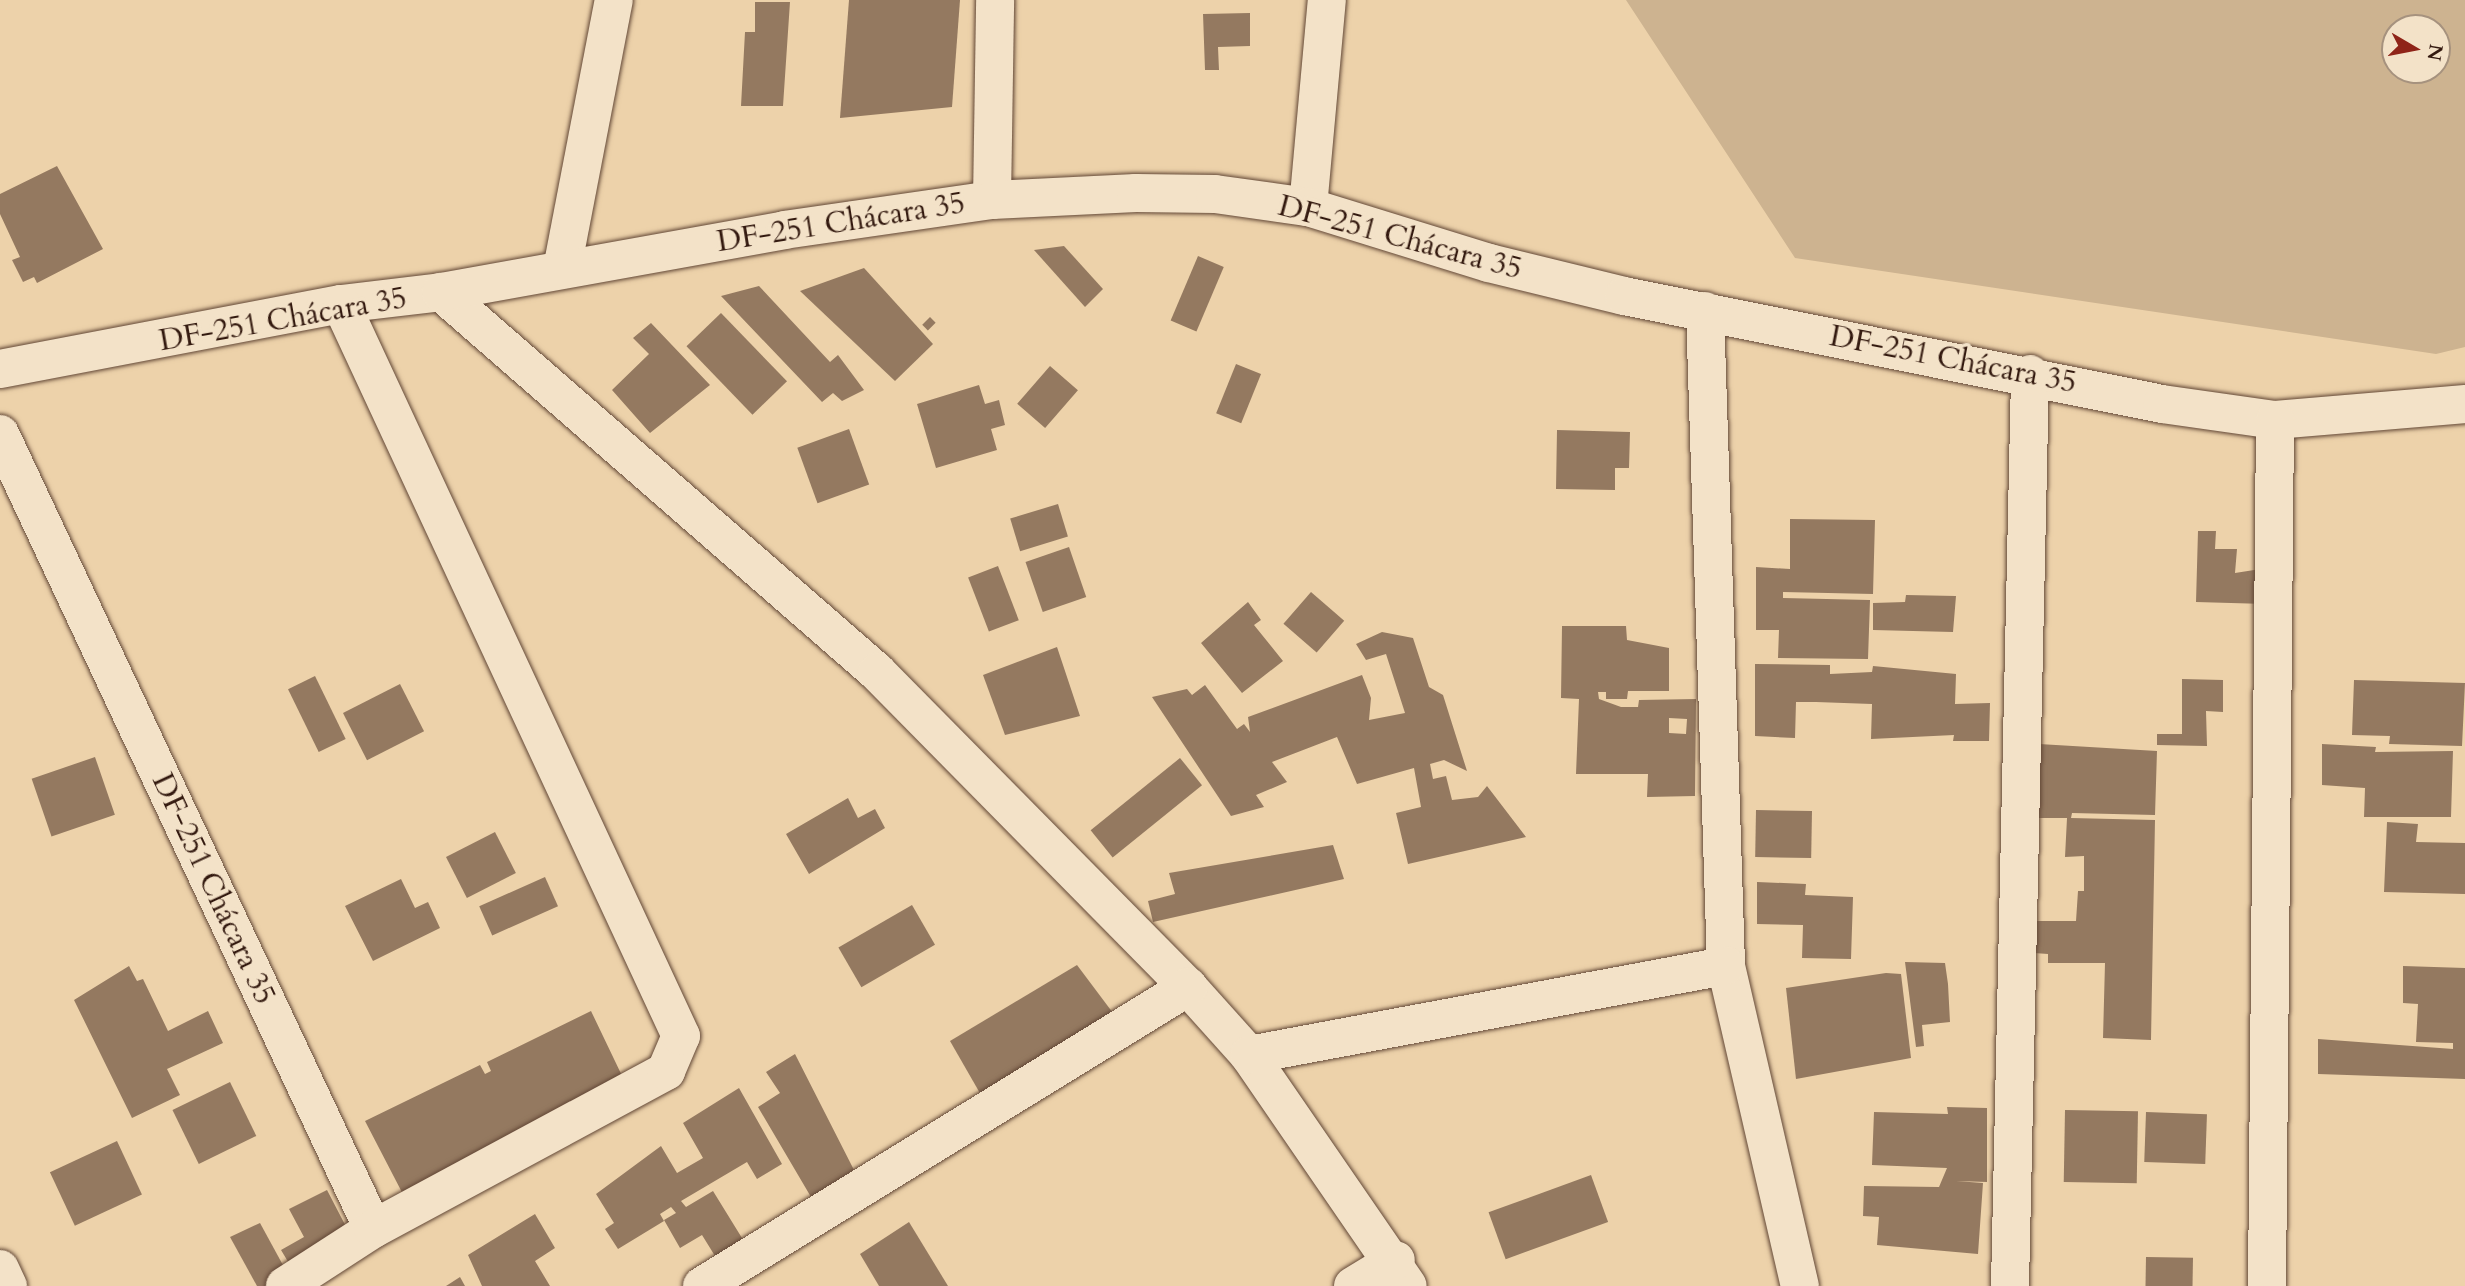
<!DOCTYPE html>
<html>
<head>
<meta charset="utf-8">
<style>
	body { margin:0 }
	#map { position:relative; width:2465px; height:1286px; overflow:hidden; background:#edd2aa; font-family:Cardo,serif }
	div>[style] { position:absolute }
	.green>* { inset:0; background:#cdb390 }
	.building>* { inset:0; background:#947960; transform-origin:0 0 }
	.roads { filter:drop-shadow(0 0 2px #624736) drop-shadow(0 0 2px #624736) }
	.minor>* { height:38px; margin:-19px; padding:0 19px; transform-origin:19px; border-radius:19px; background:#f3e2c8 }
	span { translate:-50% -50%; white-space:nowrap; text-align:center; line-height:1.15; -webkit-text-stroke:7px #f3e2c8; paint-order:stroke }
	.street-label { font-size:30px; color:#33190f }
	.north { position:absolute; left:2381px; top:14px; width:70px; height:70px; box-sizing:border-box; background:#f3e2c8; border:2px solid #a6927e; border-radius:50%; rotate:100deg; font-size:19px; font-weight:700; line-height:28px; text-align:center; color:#33190f }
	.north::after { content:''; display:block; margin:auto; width:24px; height:32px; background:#8f2418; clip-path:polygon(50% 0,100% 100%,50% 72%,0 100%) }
</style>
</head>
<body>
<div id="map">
	<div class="green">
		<div style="clip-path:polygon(evenodd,1626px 0,2465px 0,2465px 347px,2436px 354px,1795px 258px,1626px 0,2395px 28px,2437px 28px,2437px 70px,2395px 70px,2395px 28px)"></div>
	</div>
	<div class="building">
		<div style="clip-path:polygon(849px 0,960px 0,952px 107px,840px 118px)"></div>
		<div style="clip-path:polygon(755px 2px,790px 2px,783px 106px,741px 106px,745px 32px,755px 32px)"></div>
		<div style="clip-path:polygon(1250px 13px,1250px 46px,1218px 47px,1219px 70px,1205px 70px,1203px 14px)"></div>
		<div style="clip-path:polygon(57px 166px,103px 249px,37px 283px,34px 277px,23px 282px,12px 260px,20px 257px,0 214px,0 194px)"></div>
		<div style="clip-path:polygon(1064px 246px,1103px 289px,1085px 307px,1034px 250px)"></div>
		<div style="left:1198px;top:256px;width:28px;height:70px;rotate:23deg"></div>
		<div style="clip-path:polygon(864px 268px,933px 344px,895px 381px,800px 291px)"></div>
		<div style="clip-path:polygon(759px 286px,830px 362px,838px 355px,864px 390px,842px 401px,833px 393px,822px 402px,721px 296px)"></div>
		<div style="left:721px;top:313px;width:95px;height:48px;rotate:46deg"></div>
		<div style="left:930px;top:317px;width:8px;height:11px;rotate:45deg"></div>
		<div style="clip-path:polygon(651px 323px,710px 385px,650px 433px,612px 390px,649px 354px,633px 338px)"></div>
		<div style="left:1236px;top:364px;width:27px;height:53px;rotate:22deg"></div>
		<div style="left:1050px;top:366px;width:37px;height:50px;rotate:41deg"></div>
		<div style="clip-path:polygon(979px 385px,985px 404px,999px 400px,1005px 425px,991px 429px,997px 450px,936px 468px,917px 404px)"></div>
		<div style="left:849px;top:429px;width:59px;height:55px;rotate:70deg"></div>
		<div style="clip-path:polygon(1557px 430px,1630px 432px,1629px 468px,1615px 468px,1615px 490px,1556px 489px)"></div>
		<div style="left:1058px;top:504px;width:34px;height:50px;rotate:73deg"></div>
		<div style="clip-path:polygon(1790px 519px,1875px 520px,1873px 594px,1783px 592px,1783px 598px,1870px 600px,1868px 659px,1778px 658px,1779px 630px,1756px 630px,1756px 567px,1790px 569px)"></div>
		<div style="clip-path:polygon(2198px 531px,2216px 531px,2215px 549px,2237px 549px,2235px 573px,2267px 568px,2266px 604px,2196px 602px)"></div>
		<div style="left:1069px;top:547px;width:53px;height:46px;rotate:71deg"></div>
		<div style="left:998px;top:566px;width:58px;height:32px;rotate:69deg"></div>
		<div style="left:1311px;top:592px;width:44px;height:42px;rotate:41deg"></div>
		<div style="clip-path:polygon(1906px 595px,1956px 596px,1953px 632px,1873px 630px,1873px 603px,1905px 602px)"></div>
		<div style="clip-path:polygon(1248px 602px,1261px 620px,1254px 625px,1283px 661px,1242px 693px,1201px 643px)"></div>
		<div style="clip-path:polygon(evenodd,1562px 626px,1626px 626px,1627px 640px,1669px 648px,1669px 691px,1628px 691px,1627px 699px,1606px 699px,1606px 692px,1598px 692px,1599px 699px,1621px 707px,1638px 707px,1639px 700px,1696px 699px,1695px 796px,1647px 797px,1648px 774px,1576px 774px,1579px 699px,1561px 698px,1562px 626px,1669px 718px,1687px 719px,1686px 734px,1669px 733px,1669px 718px)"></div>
		<div style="clip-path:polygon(1382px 632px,1413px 638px,1429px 687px,1443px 695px,1467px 771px,1444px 760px,1430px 764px,1433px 779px,1446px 776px,1452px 800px,1478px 797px,1487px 786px,1526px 837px,1408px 864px,1396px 813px,1421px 807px,1414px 768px,1357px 784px,1337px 737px,1272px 762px,1287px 782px,1256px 795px,1264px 807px,1231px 816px,1152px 697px,1187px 689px,1192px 695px,1205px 685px,1237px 729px,1244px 724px,1250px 732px,1248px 717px,1362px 675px,1371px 698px,1369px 720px,1405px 713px,1386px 654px,1366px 660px,1356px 644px)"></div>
		<div style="clip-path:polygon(1057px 647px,1080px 716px,1005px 735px,983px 675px)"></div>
		<div style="clip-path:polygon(1755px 664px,1830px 665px,1830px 674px,1872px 672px,1873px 666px,1956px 674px,1955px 704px,1990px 703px,1989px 741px,1953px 741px,1954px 735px,1871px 739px,1872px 704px,1816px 702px,1796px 702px,1795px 738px,1755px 736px)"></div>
		<div style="left:315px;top:676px;width:70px;height:30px;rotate:64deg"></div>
		<div style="clip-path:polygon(2182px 679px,2223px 680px,2223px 712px,2206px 711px,2207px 746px,2157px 745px,2157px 734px,2182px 734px)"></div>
		<div style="clip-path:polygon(2354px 680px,2465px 683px,2462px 746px,2389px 744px,2390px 736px,2352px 735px)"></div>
		<div style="left:400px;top:684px;width:53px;height:64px;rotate:63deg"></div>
		<div style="clip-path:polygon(2039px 744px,2157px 751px,2155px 815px,2072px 813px,2071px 818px,2155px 820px,2151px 1040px,2103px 1038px,2105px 963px,2048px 963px,2048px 954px,2034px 953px,2035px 921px,2076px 921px,2078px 891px,2084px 891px,2084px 856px,2065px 857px,2067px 818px,2036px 818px)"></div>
		<div style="clip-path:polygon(2322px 744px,2376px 747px,2375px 752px,2453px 751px,2451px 817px,2364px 817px,2365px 788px,2322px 785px)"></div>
		<div style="left:95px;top:757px;width:61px;height:67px;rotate:71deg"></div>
		<div style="left:1180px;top:758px;width:35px;height:115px;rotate:51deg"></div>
		<div style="clip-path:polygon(848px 798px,858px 818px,875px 809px,885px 828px,809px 874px,786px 834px)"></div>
		<div style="left:1756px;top:810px;width:56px;height:47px;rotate:1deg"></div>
		<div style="clip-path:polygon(2387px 822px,2418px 824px,2416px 842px,2465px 843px,2465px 894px,2384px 892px)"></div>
		<div style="left:495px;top:832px;width:46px;height:55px;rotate:63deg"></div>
		<div style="clip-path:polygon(1333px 845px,1344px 879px,1153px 922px,1148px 901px,1175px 894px,1169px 873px)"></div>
		<div style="left:545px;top:877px;width:32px;height:72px;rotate:66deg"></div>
		<div style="clip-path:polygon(401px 879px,415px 908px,428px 902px,440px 928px,373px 961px,345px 906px)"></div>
		<div style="clip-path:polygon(1757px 882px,1806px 884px,1805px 895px,1853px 897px,1851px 959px,1802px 958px,1803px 925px,1757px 924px)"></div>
		<div style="left:912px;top:905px;width:46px;height:85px;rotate:60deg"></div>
		<div style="clip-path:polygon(1905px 962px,1945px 963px,1948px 984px,1950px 1022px,1922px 1025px,1924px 1046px,1916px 1047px)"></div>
		<div style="clip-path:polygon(1077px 965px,1119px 1021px,981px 1095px,950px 1041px)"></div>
		<div style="clip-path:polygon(129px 966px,137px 981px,143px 979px,168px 1031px,208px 1011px,223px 1043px,167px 1069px,180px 1095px,132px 1118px,74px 1000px)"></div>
		<div style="clip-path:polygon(2403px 966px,2465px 968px,2465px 1079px,2318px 1074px,2318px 1039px,2453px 1049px,2453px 1043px,2416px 1042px,2418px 1004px,2403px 1003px)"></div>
		<div style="clip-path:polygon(1886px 973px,1901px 974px,1911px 1058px,1796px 1079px,1786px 988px)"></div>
		<div style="clip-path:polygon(591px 1011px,625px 1082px,407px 1202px,365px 1121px,480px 1065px,485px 1074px,491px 1071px,487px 1062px)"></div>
		<div style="clip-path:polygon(795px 1054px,854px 1170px,811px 1197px,758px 1107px,780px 1093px,766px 1072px)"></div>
		<div style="left:230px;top:1082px;width:60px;height:64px;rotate:64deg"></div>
		<div style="clip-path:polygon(739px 1088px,782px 1164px,757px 1179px,747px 1162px,681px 1201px,686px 1207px,713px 1191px,750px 1251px,715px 1256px,702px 1235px,680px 1248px,664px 1220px,676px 1213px,671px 1207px,660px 1214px,664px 1221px,618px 1249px,605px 1229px,614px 1223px,596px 1194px,661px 1146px,677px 1173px,703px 1158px,683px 1123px)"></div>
		<div style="clip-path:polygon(1947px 1107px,1987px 1108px,1987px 1182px,1956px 1181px,1983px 1183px,1978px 1254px,1877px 1245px,1879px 1217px,1863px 1216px,1864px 1186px,1939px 1187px,1947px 1168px,1872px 1165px,1874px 1112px,1948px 1114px)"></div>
		<div style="left:2065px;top:1110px;width:73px;height:72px;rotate:1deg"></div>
		<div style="left:2146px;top:1112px;width:61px;height:50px;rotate:2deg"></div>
		<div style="left:117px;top:1141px;width:59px;height:74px;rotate:65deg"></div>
		<div style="left:1591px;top:1175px;width:50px;height:109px;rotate:70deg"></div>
		<div style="clip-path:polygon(327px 1190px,354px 1242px,290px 1265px,281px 1250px,304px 1237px,289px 1209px)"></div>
		<div style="clip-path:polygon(535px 1214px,555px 1248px,535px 1261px,550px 1286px,482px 1286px,468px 1255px)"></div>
		<div style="clip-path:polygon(909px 1222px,948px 1286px,879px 1286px,860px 1254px)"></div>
		<div style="clip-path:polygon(260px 1223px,290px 1278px,276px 1286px,257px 1286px,230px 1237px)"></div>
		<div style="left:2146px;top:1257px;width:47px;height:29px;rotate:1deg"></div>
		<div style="clip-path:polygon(460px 1277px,465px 1286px,446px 1286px)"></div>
	</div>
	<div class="roads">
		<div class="minor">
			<div style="left:992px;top:200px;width:200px;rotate:-89.1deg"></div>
			<div style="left:1308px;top:207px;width:208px;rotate:-84.8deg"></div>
			<div style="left:562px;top:269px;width:274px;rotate:-79.1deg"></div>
			<div style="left:441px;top:292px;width:578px;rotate:41.07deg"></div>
			<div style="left:877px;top:672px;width:443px;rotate:45.4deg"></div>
			<div style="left:1188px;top:987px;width:91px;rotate:48.1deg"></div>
			<div style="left:1249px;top:1055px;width:280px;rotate:55.5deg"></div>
			<div style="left:1705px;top:311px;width:655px;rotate:88.16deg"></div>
			<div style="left:1726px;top:966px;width:328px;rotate:77deg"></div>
			<div style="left:0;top:369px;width:347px;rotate:-10.8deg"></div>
			<div style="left:341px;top:304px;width:101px;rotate:-6.8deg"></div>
			<div style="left:441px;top:292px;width:349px;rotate:-10.2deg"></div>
			<div style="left:784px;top:230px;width:210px;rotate:-8.2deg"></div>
			<div style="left:992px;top:200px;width:144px;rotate:-2.8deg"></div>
			<div style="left:1136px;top:193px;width:79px;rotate:0.7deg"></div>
			<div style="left:1215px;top:194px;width:94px;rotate:8deg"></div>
			<div style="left:1308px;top:207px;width:189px;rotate:17.2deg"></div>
			<div style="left:1489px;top:263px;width:139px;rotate:13.7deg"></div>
			<div style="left:1624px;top:296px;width:549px;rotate:11.35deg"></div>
			<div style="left:2162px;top:404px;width:114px;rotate:8.1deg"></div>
			<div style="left:2275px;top:420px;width:191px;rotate:-4.8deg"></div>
			<div style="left:0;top:434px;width:878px;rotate:64.86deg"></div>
			<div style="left:1249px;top:1055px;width:485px;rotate:-10.6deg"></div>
			<div style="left:0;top:1269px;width:19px;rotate:65deg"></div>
			<div style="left:285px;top:1286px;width:105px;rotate:-32.9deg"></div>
			<div style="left:373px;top:1229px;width:333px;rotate:-28.3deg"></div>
			<div style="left:666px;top:1071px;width:38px;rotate:-67deg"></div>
			<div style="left:681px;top:1036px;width:807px;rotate:-114.91deg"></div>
			<div style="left:702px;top:1286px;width:571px;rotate:-31.6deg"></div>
			<div style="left:1353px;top:1286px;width:50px;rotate:-31.2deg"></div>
			<div style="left:2010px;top:1286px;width:912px;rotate:-88.74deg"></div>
			<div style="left:2267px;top:1286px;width:866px;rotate:-89.47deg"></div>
		</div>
	</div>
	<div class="street-label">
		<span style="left:841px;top:223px;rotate:-9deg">DF-251 Chácara 35</span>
		<span style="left:1400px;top:238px;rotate:15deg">DF-251 Chácara 35</span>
		<span style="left:283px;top:320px;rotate:-10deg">DF-251 Chácara 35</span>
		<span style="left:1953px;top:360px;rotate:11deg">DF-251 Chácara 35</span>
		<span style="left:213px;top:889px;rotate:65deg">DF-251 Chácara 35</span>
	</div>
	<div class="north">N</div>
</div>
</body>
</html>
